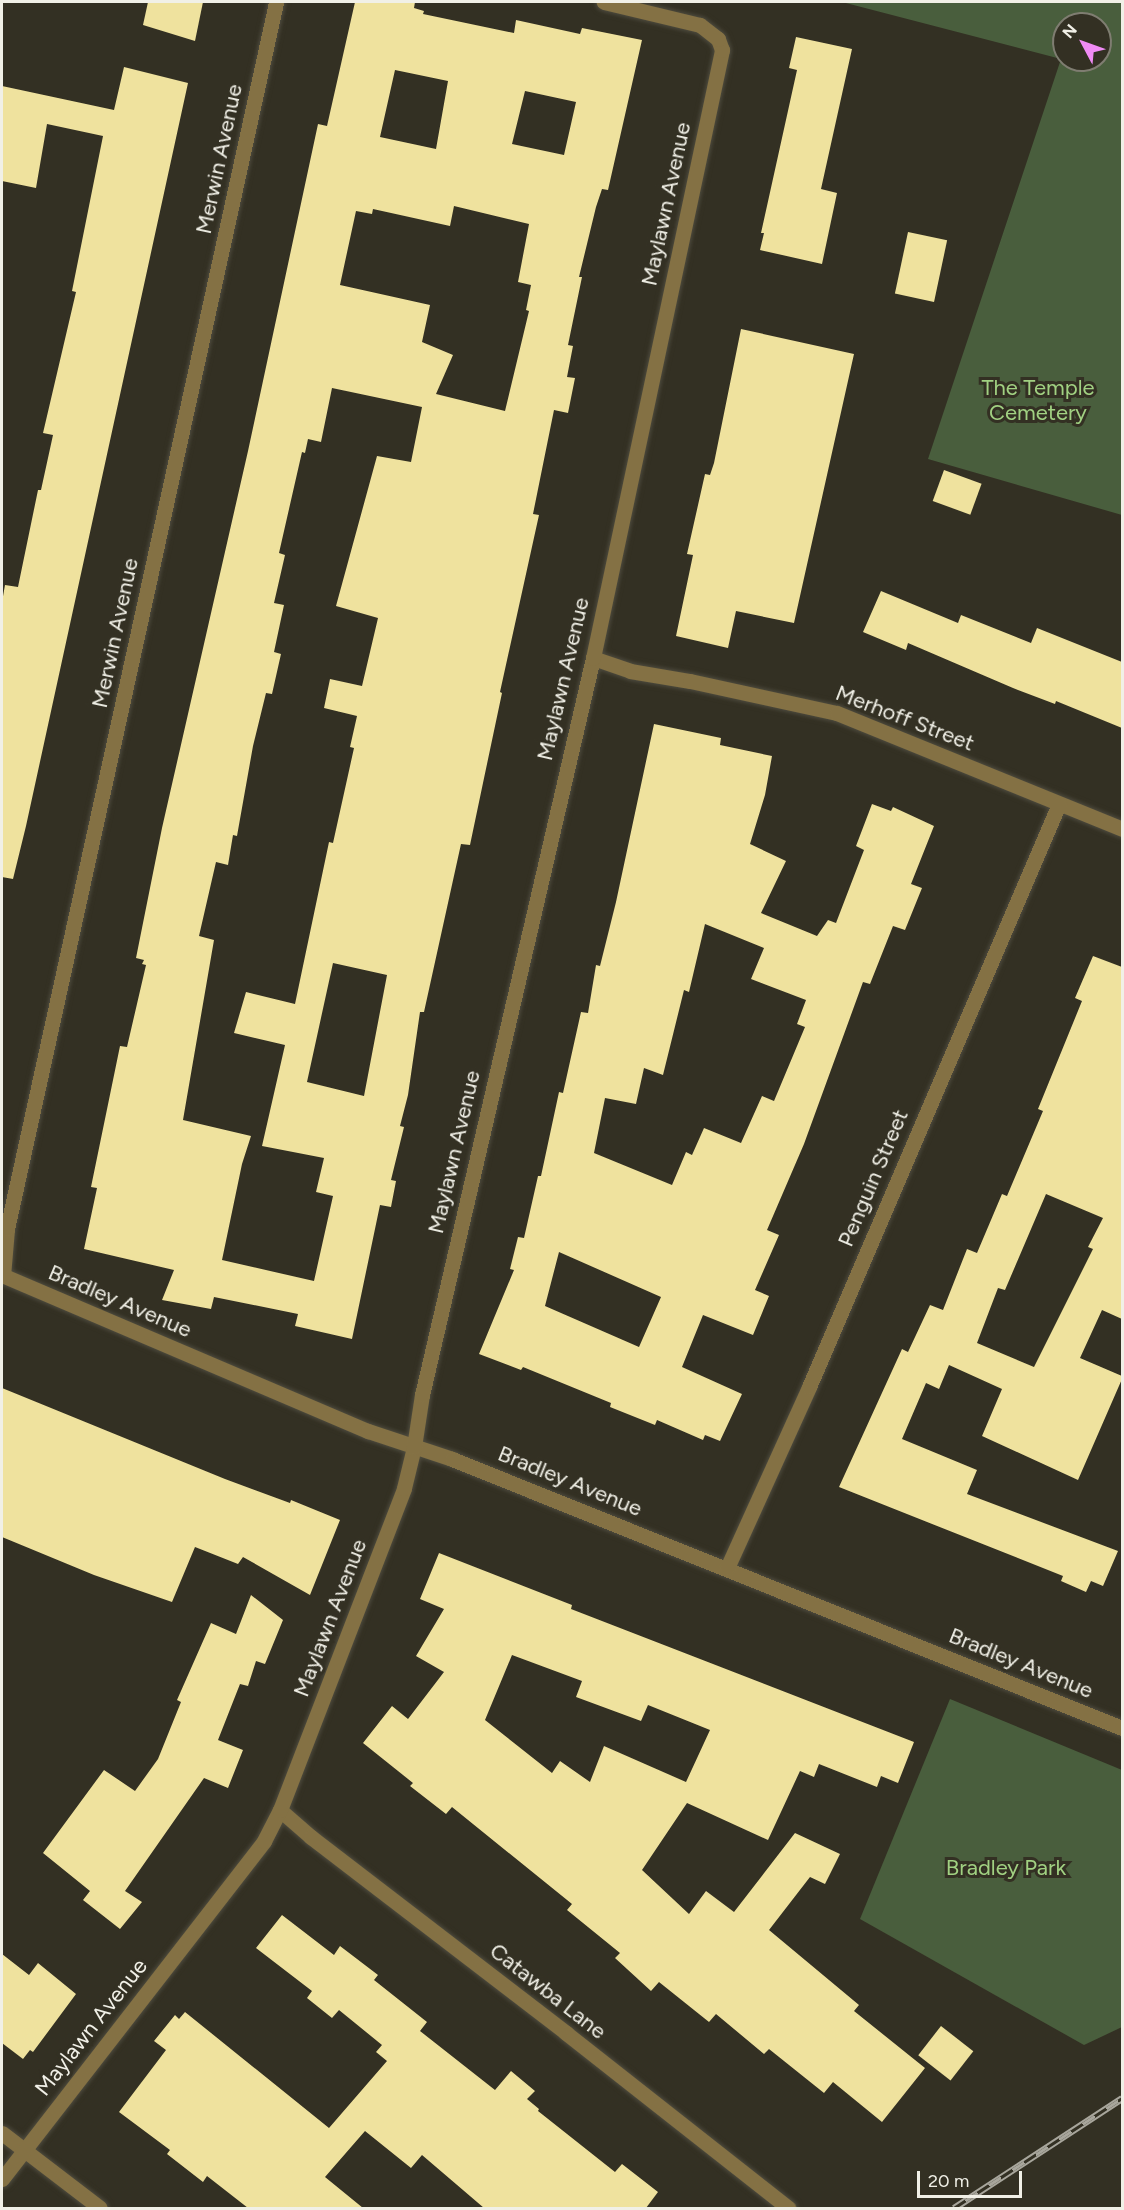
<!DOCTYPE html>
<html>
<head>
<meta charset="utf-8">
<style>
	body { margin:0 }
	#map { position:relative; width:1124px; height:2210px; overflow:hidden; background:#333023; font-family:Figtree,sans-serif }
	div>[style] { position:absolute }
	.green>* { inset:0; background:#495e3d }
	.building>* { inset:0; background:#efe29e; transform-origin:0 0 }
	.roads { filter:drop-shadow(0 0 2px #4e4b3e) drop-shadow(0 0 2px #4e4b3e) }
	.minor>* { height:15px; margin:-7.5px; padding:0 7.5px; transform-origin:7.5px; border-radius:7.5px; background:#847144 }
	.rail>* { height:7px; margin-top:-3.5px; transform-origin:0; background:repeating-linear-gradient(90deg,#333023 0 14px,#a8a69c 0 28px); box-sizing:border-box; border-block:2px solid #a8a69c }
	span { translate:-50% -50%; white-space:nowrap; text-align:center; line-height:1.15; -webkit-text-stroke:6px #333023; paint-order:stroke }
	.street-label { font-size:22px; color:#f1f0e7 }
	.park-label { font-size:22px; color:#a1d182 }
	.frame { position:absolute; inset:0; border:3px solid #f1f0e7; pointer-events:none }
	.north { position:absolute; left:1052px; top:12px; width:60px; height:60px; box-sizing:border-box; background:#333023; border:2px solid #7f7d71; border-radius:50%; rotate:311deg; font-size:16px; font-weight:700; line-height:24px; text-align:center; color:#f1f0e7 }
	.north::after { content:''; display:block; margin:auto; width:21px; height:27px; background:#f08bf5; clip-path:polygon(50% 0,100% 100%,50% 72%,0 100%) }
	.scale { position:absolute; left:917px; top:2171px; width:105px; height:27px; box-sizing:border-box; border:3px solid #f1f0e7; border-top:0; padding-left:8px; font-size:18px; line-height:21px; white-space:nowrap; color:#f1f0e7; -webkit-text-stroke:4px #333023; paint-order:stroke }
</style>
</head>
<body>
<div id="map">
	<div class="green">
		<div style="clip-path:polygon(evenodd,842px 2px,1122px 2px,1122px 515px,928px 459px,1061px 59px,842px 2px,1064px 24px,1100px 24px,1100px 60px,1064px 60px,1064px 24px)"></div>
		<div style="clip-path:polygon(950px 1699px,1122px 1770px,1122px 2027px,1084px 2045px,860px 1919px)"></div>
	</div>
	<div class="building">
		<div style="clip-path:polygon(148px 2px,203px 2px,195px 41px,143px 25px)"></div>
		<div style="clip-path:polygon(evenodd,355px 2px,415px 2px,414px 8px,424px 11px,423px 14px,514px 33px,516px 20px,580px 34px,582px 28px,642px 40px,608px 190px,602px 189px,596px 207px,579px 277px,582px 277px,568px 345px,573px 346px,567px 377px,575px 378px,568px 413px,554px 410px,533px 514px,539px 515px,500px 692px,502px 693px,483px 783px,470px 845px,461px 844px,424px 1012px,420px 1012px,408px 1095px,400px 1126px,404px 1127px,391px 1180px,396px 1181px,391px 1207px,380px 1205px,352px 1339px,295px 1326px,298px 1314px,214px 1297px,211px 1309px,162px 1300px,174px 1270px,84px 1249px,97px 1188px,91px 1187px,120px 1046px,127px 1047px,146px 965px,142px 964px,144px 960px,136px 958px,162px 828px,248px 451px,318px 124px,327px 126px,355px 2px,395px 70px,448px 81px,436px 149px,380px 137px,395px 70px,355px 2px,525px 91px,576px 102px,564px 155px,512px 144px,525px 91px,355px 2px,454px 206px,529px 224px,518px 282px,531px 285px,526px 310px,529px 311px,505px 411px,436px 394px,453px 355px,422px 342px,430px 305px,340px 285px,356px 211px,372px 214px,373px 209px,450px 226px,454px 206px,355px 2px,332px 388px,422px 407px,411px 462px,377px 456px,336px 606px,378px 618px,362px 686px,330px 679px,324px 708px,357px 716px,350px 747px,354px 748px,333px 843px,329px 842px,295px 1004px,246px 992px,234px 1033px,285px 1045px,262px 1146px,324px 1158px,316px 1192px,333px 1196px,314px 1281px,222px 1260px,242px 1164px,251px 1136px,183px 1120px,214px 940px,199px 936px,216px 862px,228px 865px,233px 835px,237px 836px,253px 746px,266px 693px,272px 694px,281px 654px,274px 652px,284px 605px,274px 603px,285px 555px,279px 553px,302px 452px,305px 453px,308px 439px,321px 442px,332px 388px,355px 2px,333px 963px,387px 975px,364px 1096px,307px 1082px,333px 963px)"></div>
		<div style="clip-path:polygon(796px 37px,852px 49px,821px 189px,837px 193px,822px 264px,760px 250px,764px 233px,761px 233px,797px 70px,789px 68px)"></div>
		<div style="clip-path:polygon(124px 67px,188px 83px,26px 826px,13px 879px,2px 877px,2px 602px,5px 585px,18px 587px,38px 490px,41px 490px,53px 435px,43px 433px,76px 292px,72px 291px,103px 136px,47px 124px,36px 188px,2px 181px,2px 86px,114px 110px)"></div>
		<div style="left:908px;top:232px;width:40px;height:63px;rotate:12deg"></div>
		<div style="clip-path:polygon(741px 329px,854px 354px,794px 623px,736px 611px,728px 648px,676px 636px,693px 555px,687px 554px,705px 474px,710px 475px,714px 463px)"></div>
		<div style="left:944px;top:470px;width:40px;height:33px;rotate:20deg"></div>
		<div style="clip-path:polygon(881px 591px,958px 623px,961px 615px,1031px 643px,1037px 628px,1122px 662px,1122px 728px,1056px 701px,1055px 704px,1013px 688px,908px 643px,906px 650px,863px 632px)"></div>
		<div style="clip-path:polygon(evenodd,654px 724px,721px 738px,720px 745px,772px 756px,765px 795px,750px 844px,786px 861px,761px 913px,817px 936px,828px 920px,836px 923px,864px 850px,856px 846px,872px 804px,891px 811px,893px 807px,934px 826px,911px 884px,922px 888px,905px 930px,893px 926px,870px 984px,863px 982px,804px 1144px,767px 1230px,779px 1235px,755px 1290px,769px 1296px,753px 1335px,703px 1315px,682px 1367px,742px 1394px,720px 1441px,705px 1435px,703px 1440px,657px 1420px,655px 1425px,610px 1407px,611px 1403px,523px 1367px,521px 1370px,479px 1354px,514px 1270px,510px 1269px,518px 1237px,524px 1238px,538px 1176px,541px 1176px,559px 1092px,563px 1093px,581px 1012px,588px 1013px,596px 965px,600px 966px,616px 902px,654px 724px,705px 924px,764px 948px,751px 979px,806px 1000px,797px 1024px,805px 1027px,774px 1101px,762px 1096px,741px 1143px,704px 1128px,692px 1155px,686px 1152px,672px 1185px,594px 1153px,605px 1098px,636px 1104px,644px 1068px,663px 1075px,684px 990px,689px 992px,705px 924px,654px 724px,559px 1252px,661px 1297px,639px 1347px,545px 1306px,559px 1252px)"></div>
		<div style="clip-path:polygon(evenodd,1093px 956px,1122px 967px,1122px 1319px,1102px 1310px,1080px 1358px,1122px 1376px,1122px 1379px,1078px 1480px,982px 1436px,1002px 1389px,949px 1365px,939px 1389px,926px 1383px,902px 1439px,977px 1470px,967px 1494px,1118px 1551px,1103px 1586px,1091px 1581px,1086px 1592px,1061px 1581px,1063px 1576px,839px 1487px,902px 1349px,908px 1352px,930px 1305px,943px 1310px,967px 1249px,977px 1253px,1002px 1194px,1007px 1196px,1043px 1111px,1038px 1109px,1082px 1001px,1075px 998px,1093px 956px,1046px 1194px,1103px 1218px,1088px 1247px,1093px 1249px,1034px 1367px,977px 1343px,998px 1288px,1005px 1290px,1046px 1194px)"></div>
		<div style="clip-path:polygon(2px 1388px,225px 1479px,290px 1503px,291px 1500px,340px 1520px,310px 1595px,243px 1557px,238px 1564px,195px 1547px,172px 1602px,94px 1575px,2px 1537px)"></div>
		<div style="clip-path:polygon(evenodd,439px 1553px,572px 1605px,571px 1609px,914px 1742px,898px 1783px,881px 1776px,877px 1787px,819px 1764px,814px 1777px,800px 1771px,768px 1840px,687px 1803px,642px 1870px,689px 1914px,706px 1891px,734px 1912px,795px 1833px,840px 1854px,825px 1884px,810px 1877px,769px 1930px,859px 2005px,854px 2011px,925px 2068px,882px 2122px,833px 2082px,824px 2093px,769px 2049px,764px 2054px,716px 2014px,709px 2022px,659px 1982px,651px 1991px,615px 1958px,620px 1953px,567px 1910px,572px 1904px,452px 1807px,446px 1814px,410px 1786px,413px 1783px,363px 1743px,392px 1706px,408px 1719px,444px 1672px,416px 1656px,444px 1609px,420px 1599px,439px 1553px,512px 1655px,582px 1681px,576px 1697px,641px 1721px,648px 1705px,710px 1730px,686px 1782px,604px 1746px,590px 1782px,560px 1761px,552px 1773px,485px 1720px,512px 1655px)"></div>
		<div style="clip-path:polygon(251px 1595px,283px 1620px,265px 1664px,256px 1661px,248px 1686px,240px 1684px,218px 1740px,243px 1750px,228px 1788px,204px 1778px,125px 1891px,142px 1902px,120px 1929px,83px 1900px,90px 1891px,43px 1853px,104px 1770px,135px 1791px,158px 1759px,181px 1702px,177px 1700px,211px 1623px,236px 1634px)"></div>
		<div style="clip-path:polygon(282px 1915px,334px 1955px,340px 1946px,378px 1975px,374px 1980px,427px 2022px,420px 2031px,495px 2090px,511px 2071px,535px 2091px,527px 2099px,539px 2109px,538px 2111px,615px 2172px,622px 2164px,658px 2192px,646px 2208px,484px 2208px,422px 2155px,411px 2168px,365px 2131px,325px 2177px,363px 2208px,248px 2208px,207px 2176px,203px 2182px,167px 2154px,170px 2150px,119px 2112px,166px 2050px,154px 2041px,175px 2015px,179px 2019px,185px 2012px,329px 2128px,387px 2061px,376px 2052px,382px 2045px,339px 2010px,332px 2018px,307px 1998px,312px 1991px,256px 1948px)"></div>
		<div style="clip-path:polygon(2px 1954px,29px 1975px,38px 1963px,76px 1994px,33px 2052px,30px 2050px,23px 2059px,2px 2043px)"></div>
		<div style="left:941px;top:2026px;width:41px;height:37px;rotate:38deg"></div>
	</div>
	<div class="roads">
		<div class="minor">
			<div style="left:593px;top:658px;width:39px;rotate:19deg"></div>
			<div style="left:630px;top:671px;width:61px;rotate:9.5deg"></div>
			<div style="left:690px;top:681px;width:150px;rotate:12.3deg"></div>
			<div style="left:837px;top:713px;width:308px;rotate:22.1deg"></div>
			<div style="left:2px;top:1275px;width:398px;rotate:23.1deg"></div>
			<div style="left:368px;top:1431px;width:89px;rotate:18.4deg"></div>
			<div style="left:452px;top:1459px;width:722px;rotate:21.88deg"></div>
			<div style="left:3px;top:1276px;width:47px;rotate:-85.1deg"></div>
			<div style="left:7px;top:1229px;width:1256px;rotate:-77.63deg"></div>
			<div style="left:727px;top:1568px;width:199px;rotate:-65.6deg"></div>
			<div style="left:809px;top:1387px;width:634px;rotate:-66.79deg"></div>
			<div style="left:280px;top:1810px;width:41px;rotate:41.1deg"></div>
			<div style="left:311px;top:1837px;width:322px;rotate:37.5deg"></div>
			<div style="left:566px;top:2033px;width:283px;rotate:38.2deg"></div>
			<div style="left:2px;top:2133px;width:123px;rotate:37.4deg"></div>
			<div style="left:2px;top:2179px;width:428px;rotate:-52.2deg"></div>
			<div style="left:264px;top:1841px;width:35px;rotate:-63deg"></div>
			<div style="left:280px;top:1810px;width:345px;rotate:-68.9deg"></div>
			<div style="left:404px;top:1488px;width:42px;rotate:-76.3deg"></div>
			<div style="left:414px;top:1447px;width:53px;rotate:-81.3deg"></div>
			<div style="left:422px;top:1395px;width:757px;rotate:-76.94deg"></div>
			<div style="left:593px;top:658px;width:622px;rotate:-78.02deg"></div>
			<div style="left:722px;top:50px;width:12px;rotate:-110deg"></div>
			<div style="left:718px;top:39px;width:23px;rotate:-142deg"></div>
			<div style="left:700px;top:25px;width:99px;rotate:-166.5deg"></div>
		</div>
	</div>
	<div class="rail">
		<div style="left:954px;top:2208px;width:201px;rotate:-33.2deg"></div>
	</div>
	<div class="street-label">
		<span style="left:219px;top:159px;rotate:-78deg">Merwin Avenue</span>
		<span style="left:666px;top:204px;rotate:-78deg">Maylawn Avenue</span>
		<span style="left:115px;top:633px;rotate:-78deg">Merwin Avenue</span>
		<span style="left:563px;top:679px;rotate:-77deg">Maylawn Avenue</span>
		<span style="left:905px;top:718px;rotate:21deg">Merhoff Street</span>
		<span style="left:454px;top:1152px;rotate:-77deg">Maylawn Avenue</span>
		<span style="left:873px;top:1178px;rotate:-67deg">Penguin Street</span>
		<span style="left:120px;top:1301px;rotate:23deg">Bradley Avenue</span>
		<span style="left:570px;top:1481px;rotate:22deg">Bradley Avenue</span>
		<span style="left:330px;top:1618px;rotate:-69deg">Maylawn Avenue</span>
		<span style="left:1021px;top:1663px;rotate:22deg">Bradley Avenue</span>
		<span style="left:548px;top:1991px;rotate:38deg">Catawba Lane</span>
		<span style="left:91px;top:2027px;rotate:-52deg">Maylawn Avenue</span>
	</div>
	<div class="park-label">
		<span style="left:1038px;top:400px">The Temple<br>Cemetery</span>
		<span style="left:1006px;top:1868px">Bradley Park</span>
	</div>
	<div class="frame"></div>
	<div class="north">N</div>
	<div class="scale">20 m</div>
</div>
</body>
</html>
